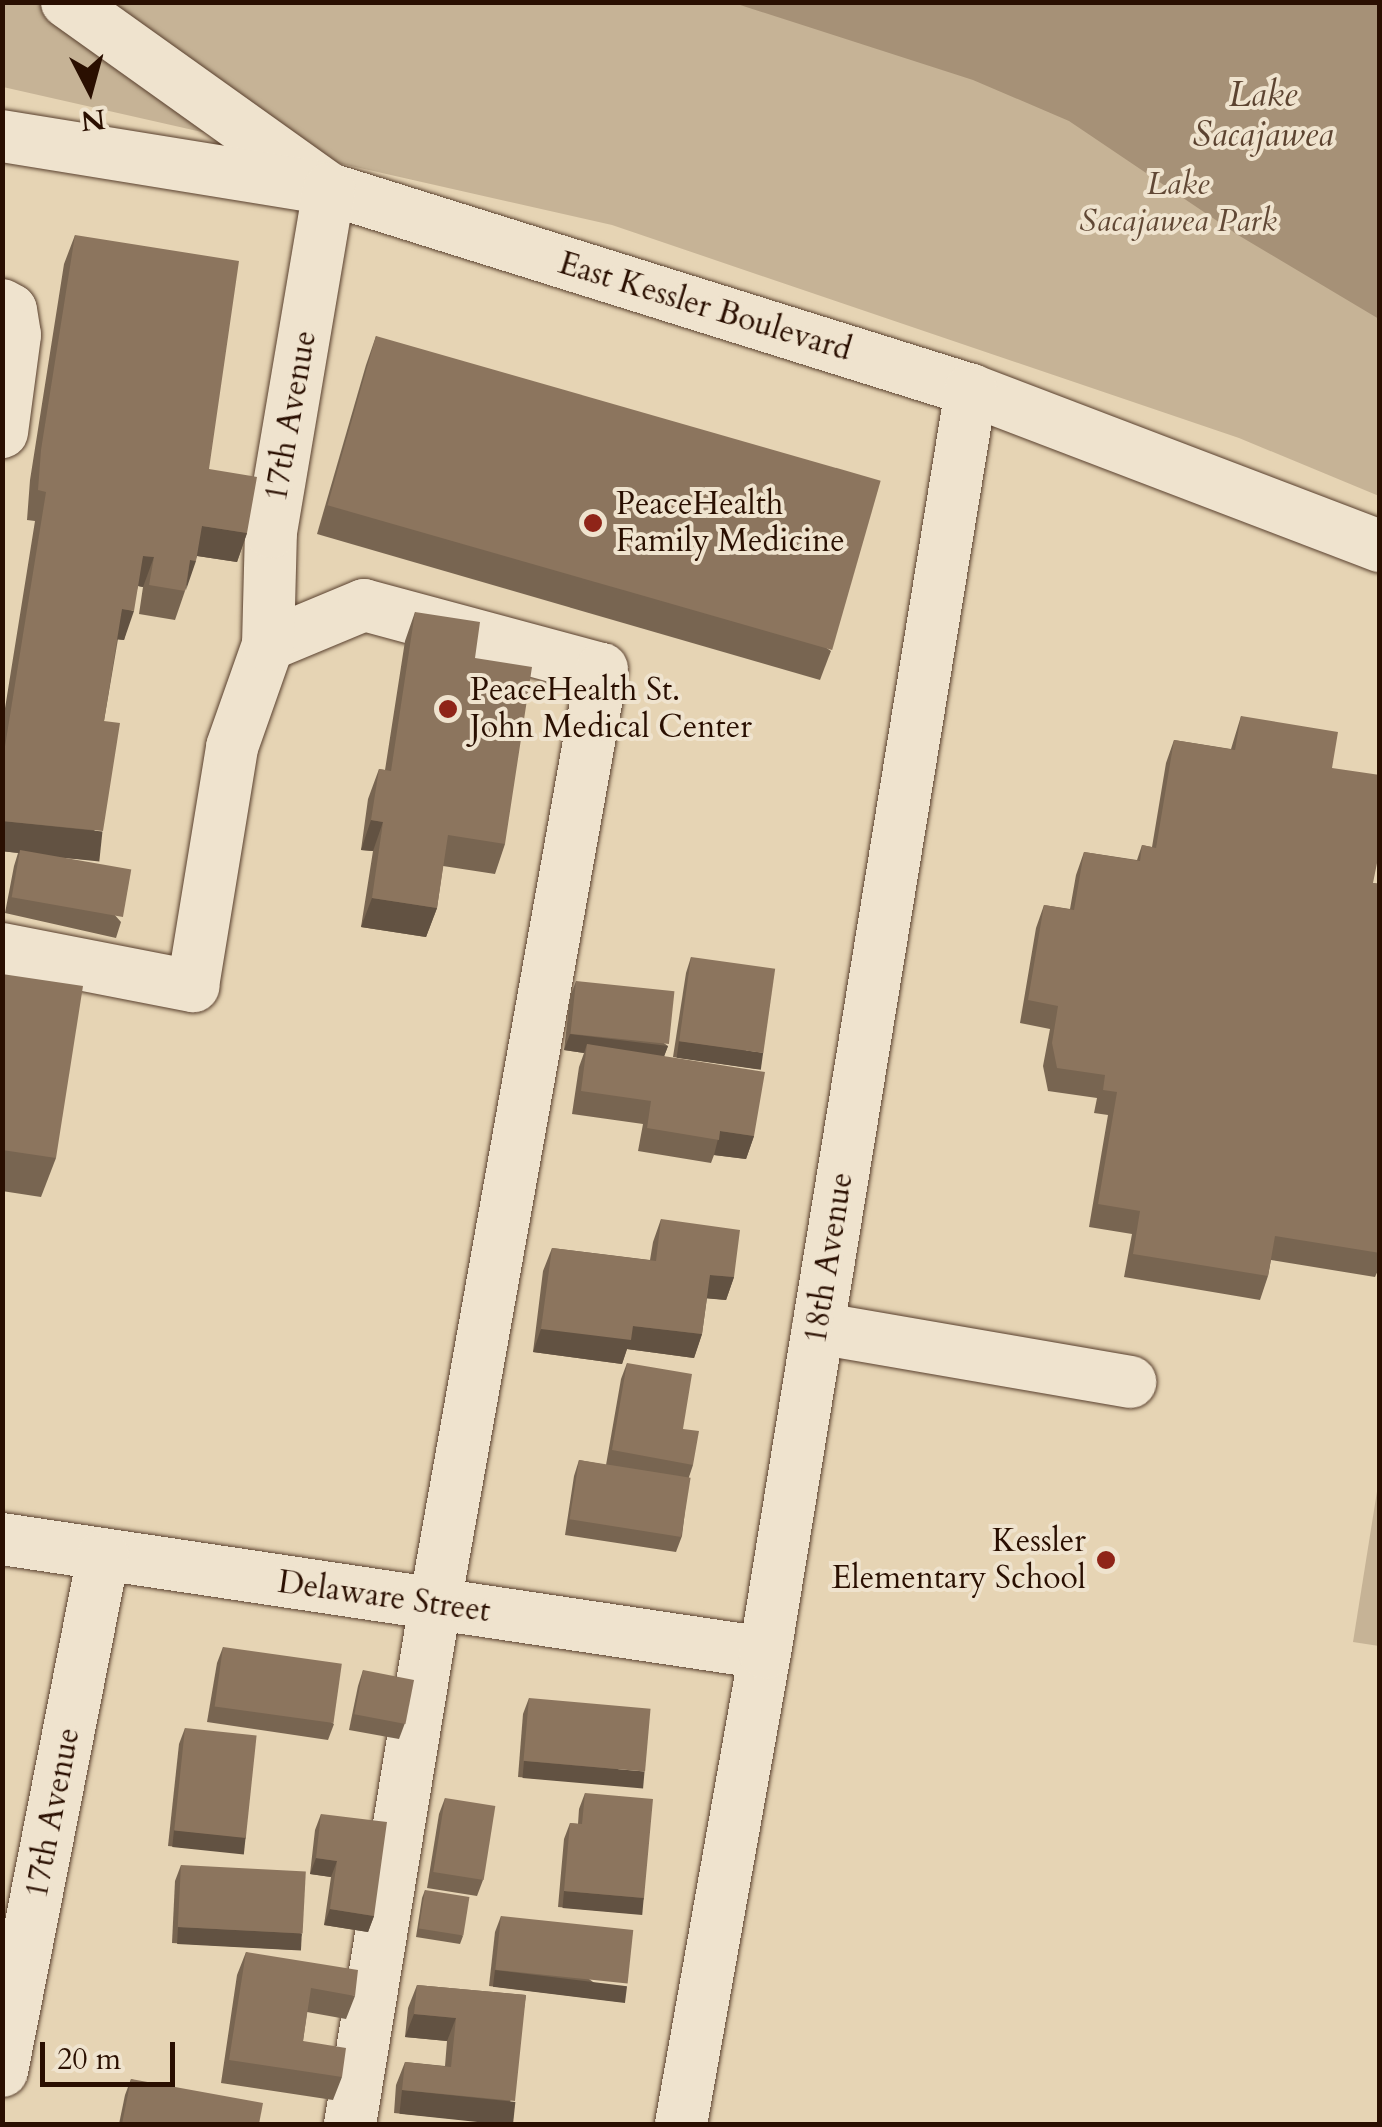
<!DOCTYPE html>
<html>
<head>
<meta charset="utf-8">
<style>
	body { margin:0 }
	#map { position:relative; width:1382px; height:2127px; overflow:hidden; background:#e6d4b4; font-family:Cardo,serif }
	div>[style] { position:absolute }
	.green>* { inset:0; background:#c6b396 }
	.water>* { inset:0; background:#a69177 }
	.roads { filter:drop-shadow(0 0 2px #59402e) drop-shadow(0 0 2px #59402e) }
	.minor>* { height:52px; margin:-26px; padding:0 26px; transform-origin:26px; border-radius:26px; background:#efe3ce }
	.wall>* { inset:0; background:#786551 }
	.shaded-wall>* { inset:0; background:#625242; transform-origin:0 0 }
	.building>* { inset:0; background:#8c755e; transform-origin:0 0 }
	.dots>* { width:28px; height:28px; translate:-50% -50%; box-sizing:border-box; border:5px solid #efe3ce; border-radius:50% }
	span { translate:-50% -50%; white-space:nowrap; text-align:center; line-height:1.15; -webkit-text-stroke:8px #efe3ce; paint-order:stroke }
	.park-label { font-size:32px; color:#614835; font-style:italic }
	.street-label { font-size:32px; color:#2a0f01 }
	.poi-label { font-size:32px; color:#2a0f01 }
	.left { translate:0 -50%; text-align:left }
	.right { translate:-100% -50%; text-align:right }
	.water-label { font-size:35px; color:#5c4330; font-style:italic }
	.frame { position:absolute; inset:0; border:5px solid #2a0f01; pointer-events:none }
	.north { position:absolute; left:40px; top:40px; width:100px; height:100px; -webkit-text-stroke:8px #efe3ce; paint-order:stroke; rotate:174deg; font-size:28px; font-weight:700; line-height:40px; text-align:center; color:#2a0f01 }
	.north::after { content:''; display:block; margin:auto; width:35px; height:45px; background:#2a0f01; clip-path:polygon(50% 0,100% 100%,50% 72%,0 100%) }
	.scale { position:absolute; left:40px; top:2042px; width:135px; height:45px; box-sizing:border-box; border:5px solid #2a0f01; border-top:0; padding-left:12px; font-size:30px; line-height:35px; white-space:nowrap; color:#2a0f01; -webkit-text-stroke:8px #efe3ce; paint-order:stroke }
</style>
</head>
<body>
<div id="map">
	<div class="green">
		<div style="clip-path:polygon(3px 3px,1379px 3px,1379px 496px,1239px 438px,612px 225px,3px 87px)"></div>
		<div style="clip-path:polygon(1379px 1479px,1380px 1646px,1379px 1646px,1353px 1642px)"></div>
	</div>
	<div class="water">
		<div style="clip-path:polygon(734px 3px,1379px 3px,1379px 319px,1238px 235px,1069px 121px,973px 80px)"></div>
	</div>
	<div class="roads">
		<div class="minor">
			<div style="left:67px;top:2px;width:322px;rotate:35.5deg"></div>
			<div style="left:329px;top:189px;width:673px;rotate:17.38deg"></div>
			<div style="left:971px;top:390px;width:438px;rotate:20.9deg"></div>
			<div style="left:2px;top:136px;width:320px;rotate:9.2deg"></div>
			<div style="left:2px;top:305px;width:10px;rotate:29deg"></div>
			<div style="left:11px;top:310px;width:25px;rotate:81deg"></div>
			<div style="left:15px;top:335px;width:98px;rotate:97.6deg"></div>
			<div style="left:268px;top:645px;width:104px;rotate:-22.6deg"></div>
			<div style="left:364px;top:605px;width:246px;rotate:15.1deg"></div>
			<div style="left:602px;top:669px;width:950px;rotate:100.13deg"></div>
			<div style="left:435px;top:1604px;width:527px;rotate:99.28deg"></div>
			<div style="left:2px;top:949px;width:195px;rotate:11deg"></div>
			<div style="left:193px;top:986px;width:242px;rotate:-80.7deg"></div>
			<div style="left:232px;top:747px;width:108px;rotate:-70.6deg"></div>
			<div style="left:268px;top:645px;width:113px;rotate:-88.5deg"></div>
			<div style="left:271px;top:532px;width:348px;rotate:-80.4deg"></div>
			<div style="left:818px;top:1328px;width:317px;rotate:9.8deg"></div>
			<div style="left:2px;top:1539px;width:771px;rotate:8.5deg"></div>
			<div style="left:2px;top:2071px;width:525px;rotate:-78.9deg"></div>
			<div style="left:681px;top:2124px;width:478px;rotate:-79.9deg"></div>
			<div style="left:765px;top:1653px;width:1280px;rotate:-80.74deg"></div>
		</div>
	</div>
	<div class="wall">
		<div style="clip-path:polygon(75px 235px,209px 469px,247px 533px,237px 562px,197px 556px,175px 620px,139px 614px,143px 587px,138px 586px,124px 640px,118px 639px,104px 721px,92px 860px,64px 858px,121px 922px,116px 938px,5px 913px,14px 866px,18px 853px,2px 851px,2px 727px,35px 521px,27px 520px,30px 480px,64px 264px)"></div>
		<div style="clip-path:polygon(376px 336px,831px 651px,820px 680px,317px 534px,366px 365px)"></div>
		<div style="clip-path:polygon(415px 612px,475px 658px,505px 844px,495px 874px,443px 866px,437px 908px,426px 937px,361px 927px,373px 851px,361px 850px,368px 799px,379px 769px,385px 770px,405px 641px)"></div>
		<div style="clip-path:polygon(1241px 716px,1332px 768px,1373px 883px,1380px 884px,1380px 1266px,1375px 1277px,1271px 1260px,1268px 1276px,1260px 1300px,1124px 1277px,1132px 1234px,1089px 1227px,1108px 1115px,1094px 1113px,1097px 1098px,1048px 1091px,1043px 1066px,1050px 1029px,1020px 1023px,1036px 928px,1044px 905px,1070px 909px,1076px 875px,1084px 852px,1137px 860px,1142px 845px,1152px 847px,1166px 763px,1174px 740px,1231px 749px)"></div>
		<div style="clip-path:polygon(691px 957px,757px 1069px,673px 1057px,686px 973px)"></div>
		<div style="clip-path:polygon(2px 974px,56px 1158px,41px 1197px,2px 1191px)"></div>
		<div style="clip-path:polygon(576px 981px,668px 1046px,664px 1056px,754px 1136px,746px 1159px,714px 1155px,711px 1163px,638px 1151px,643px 1124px,572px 1114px,579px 1067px,584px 1053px,564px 1050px,570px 997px)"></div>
		<div style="clip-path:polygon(661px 1219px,734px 1277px,726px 1300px,707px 1298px,702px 1334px,694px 1358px,627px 1349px,622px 1364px,533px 1352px,543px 1271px,552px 1248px,650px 1260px,653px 1242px)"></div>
		<div style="clip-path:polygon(627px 1363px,683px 1429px,693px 1465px,689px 1477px,682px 1536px,676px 1552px,565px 1535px,574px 1476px,579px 1460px,606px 1465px,621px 1379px)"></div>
		<div style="clip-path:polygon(223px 1647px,334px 1724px,328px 1740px,207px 1722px,217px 1663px)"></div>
		<div style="clip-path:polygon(363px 1670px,405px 1723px,399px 1739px,349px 1730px,358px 1686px)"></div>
		<div style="clip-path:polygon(529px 1698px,640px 1787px,518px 1777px,523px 1714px)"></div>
		<div style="clip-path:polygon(185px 1728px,246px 1837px,240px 1853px,168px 1846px,179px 1744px)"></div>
		<div style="clip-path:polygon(585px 1793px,644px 1898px,638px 1914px,558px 1907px,564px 1839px,570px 1823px,578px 1824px,579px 1809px)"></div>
		<div style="clip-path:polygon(445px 1798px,483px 1880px,477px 1896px,427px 1888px,439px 1814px)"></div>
		<div style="clip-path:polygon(321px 1814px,374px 1916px,368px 1932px,324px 1925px,331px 1877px,310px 1874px,315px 1830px)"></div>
		<div style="clip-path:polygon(181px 1865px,302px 1934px,296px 1950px,172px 1943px,175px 1881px)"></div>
		<div style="clip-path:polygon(425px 1890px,463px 1936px,460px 1944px,416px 1937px,422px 1898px)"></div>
		<div style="clip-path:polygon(501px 1916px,621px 2002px,489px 1986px,495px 1932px)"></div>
		<div style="clip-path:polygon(246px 1952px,355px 1996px,346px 2019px,307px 2012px,303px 2041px,342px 2077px,333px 2100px,221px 2083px,237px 1975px)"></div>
		<div style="clip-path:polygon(417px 1985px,526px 1995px,507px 2124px,394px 2113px,396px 2085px,405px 2062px,445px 2066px,447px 2041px,405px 2037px,408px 2008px)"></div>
		<div style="clip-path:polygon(131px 2079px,259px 2124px,119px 2124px,125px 2095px)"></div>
	</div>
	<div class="shaded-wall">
		<div style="clip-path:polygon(202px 526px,247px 533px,237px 562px,191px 555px)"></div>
		<div style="clip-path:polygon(143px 556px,154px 557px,143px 587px,133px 585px)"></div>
		<div style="clip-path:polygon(190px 560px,196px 561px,186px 590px)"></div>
		<div style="clip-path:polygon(122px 609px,134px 611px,124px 640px,112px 639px)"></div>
		<div style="clip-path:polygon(371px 820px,383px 822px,373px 851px,361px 850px)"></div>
		<div style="left:2px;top:821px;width:101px;height:30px;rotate:6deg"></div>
		<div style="clip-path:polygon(372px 898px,437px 908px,426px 937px,361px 927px)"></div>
		<div style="clip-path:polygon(570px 1034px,668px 1046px,662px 1062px,587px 1044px,584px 1053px,564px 1050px)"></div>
		<div style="left:679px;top:1041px;width:85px;height:17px;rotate:8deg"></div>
		<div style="clip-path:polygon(720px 1131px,754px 1136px,746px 1159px,714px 1155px)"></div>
		<div style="clip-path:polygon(710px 1275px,734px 1277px,726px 1300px,702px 1298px)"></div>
		<div style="clip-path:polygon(633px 1326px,702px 1334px,694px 1358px,627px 1349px,622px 1364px,533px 1352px,541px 1329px)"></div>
		<div style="left:524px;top:1761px;width:121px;height:17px;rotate:5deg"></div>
		<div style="left:174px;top:1830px;width:72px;height:17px;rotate:6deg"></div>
		<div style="clip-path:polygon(316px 1858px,337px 1861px,331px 1877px,310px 1874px)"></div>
		<div style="left:564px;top:1891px;width:80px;height:17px;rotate:5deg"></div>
		<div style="clip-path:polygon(330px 1909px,374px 1916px,368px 1932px,324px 1925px)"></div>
		<div style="left:178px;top:1927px;width:124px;height:17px;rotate:3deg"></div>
		<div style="left:495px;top:1970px;width:133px;height:17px;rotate:7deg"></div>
		<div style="clip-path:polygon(414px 2014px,456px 2018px,447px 2041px,405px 2037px)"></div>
		<div style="left:402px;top:2090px;width:114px;height:24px;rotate:6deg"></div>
	</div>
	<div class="building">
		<div style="clip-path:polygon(75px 235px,239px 261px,209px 469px,257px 477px,247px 533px,202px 526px,196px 561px,190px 560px,185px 591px,149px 585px,154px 557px,143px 556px,134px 611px,122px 609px,104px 721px,120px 723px,103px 831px,2px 821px,2px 765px,46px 492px,38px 490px,41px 450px)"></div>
		<div style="left:376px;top:336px;width:525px;height:176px;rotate:16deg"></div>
		<div style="clip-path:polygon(415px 612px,480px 622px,475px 658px,532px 667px,505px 844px,448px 835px,437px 908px,372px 898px,383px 822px,371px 820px,379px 769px,391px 771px)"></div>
		<div style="clip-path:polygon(1241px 716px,1338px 732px,1332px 768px,1380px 775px,1380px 848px,1373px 883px,1380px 884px,1380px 1253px,1275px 1236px,1268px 1276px,1133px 1254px,1140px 1211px,1098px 1204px,1117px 1092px,1103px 1090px,1105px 1075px,1057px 1068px,1052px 1043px,1058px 1006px,1028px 1000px,1044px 905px,1074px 910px,1084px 852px,1140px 861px,1142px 845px,1156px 848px,1174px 740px,1235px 750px)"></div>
		<div style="left:20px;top:850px;width:113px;height:48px;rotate:10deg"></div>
		<div style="left:691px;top:957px;width:85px;height:85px;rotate:8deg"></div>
		<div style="clip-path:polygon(2px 974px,83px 986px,56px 1158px,2px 1150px)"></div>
		<div style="left:576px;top:981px;width:99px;height:53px;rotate:6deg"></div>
		<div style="clip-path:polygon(587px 1044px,765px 1072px,754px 1136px,720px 1131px,719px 1140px,647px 1128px,651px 1101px,581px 1091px)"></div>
		<div style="clip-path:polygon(661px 1219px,740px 1230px,734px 1277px,710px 1275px,702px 1334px,633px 1326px,631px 1340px,541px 1329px,552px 1248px,656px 1261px)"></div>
		<div style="clip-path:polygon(627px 1363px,692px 1374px,683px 1429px,699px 1431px,693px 1465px,612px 1450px)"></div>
		<div style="left:579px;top:1460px;width:113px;height:60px;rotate:9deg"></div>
		<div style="left:223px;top:1647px;width:120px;height:60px;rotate:8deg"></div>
		<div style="left:363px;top:1670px;width:52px;height:45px;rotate:11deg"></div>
		<div style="left:529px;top:1698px;width:122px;height:63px;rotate:5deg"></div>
		<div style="left:185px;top:1728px;width:72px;height:103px;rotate:6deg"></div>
		<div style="clip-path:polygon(585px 1793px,653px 1799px,644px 1898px,564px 1891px,570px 1823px,582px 1824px)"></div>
		<div style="left:445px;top:1798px;width:51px;height:75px;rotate:9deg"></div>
		<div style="clip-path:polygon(321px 1814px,387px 1822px,374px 1916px,330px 1909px,337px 1861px,316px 1858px)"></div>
		<div style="left:181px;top:1865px;width:125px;height:62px;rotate:3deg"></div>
		<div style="left:425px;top:1890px;width:45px;height:39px;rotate:9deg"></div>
		<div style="left:501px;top:1916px;width:133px;height:54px;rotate:6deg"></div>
		<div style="clip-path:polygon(246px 1952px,358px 1970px,355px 1996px,311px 1988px,303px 2041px,346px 2048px,342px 2077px,229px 2060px)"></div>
		<div style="clip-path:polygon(417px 1985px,526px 1995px,515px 2101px,402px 2090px,405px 2062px,451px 2067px,456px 2018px,414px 2014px)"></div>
		<div style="clip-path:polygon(131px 2079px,263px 2103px,259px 2124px,122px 2124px)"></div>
	</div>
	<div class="dots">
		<div style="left:593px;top:523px;background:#8f2418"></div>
		<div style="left:448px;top:709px;background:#8f2418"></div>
		<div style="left:1106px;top:1560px;background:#8f2418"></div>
	</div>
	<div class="park-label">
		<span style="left:1178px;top:203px">Lake<br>Sacajawea Park</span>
	</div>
	<div class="street-label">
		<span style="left:705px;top:307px;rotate:17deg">East Kessler Boulevard</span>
		<span style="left:291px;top:416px;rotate:-80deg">17th Avenue</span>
		<span style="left:829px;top:1258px;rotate:-81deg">18th Avenue</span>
		<span style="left:384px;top:1597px;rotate:8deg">Delaware Street</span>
		<span style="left:53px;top:1813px;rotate:-79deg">17th Avenue</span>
	</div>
	<div class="poi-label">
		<span class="left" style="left:616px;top:523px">PeaceHealth<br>Family Medicine</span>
		<span class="left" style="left:470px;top:709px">PeaceHealth St.<br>John Medical Center</span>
		<span class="right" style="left:1086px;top:1560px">Kessler<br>Elementary School</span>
	</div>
	<div class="water-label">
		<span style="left:1263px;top:115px">Lake<br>Sacajawea</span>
	</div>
	<div class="frame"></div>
	<div class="north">N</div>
	<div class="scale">20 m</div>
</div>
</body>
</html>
